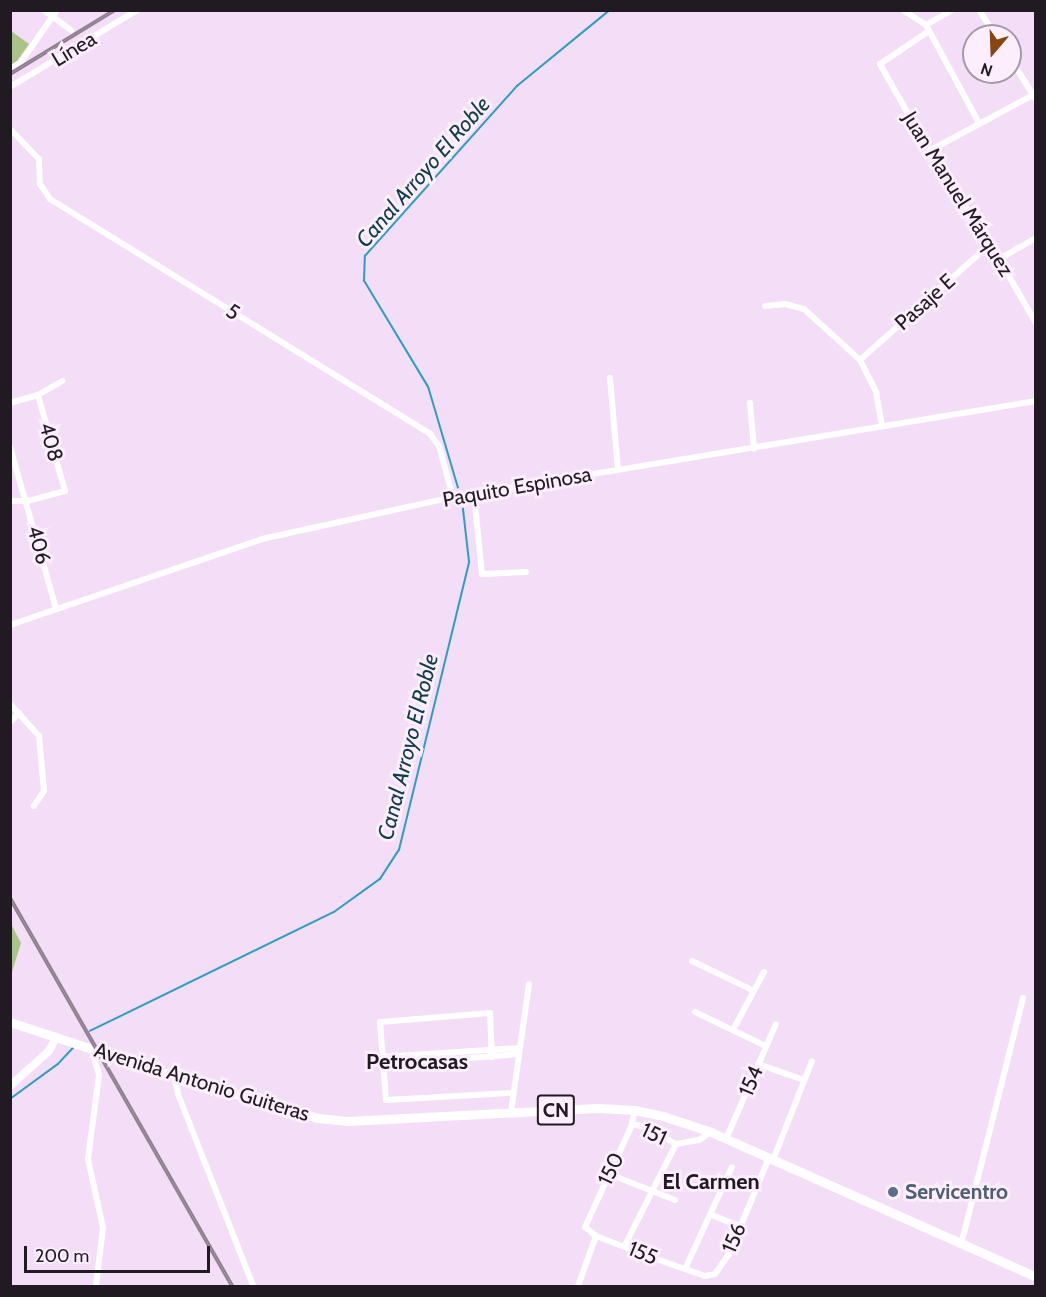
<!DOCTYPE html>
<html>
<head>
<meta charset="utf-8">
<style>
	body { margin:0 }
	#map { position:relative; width:1046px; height:1297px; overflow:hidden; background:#f4ddf6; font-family:Cabin,sans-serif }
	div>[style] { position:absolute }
	.green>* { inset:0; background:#aac386 }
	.stream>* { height:1.5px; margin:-0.75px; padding:0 0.75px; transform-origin:0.75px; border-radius:0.75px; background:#2d9ec3 }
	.street>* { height:6px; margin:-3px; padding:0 3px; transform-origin:3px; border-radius:3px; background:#fff }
	.secondary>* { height:8px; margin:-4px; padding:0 4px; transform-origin:4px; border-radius:4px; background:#fff }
	.primary>* { height:9px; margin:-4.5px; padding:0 4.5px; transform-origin:4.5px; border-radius:4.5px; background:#fff }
	.rail>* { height:4px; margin-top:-2px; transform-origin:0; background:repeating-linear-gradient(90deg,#fceefd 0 4.5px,#8e7e90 0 9px); box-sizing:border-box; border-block:2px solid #8e7e90 }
	.dots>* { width:16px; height:16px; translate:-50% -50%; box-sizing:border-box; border:3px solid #fceefd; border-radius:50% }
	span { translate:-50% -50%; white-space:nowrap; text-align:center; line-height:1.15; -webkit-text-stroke:6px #fceefd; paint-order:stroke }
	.shield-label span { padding:2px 4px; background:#fceefd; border:2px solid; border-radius:4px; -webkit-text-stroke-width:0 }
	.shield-label { font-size:20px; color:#221a23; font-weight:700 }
	.street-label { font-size:21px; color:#221a23 }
	.service-label { font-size:21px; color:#4e5e75; font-weight:700 }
	.left { translate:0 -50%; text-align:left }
	.water-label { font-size:22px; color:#0e3d4d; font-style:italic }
	.neighbourhood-label { font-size:22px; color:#221a23; font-weight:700 }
	.frame { position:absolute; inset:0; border:12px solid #221a23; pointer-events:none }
	.north { position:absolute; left:962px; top:24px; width:60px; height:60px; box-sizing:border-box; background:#fceefd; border:2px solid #a599a6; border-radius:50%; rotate:199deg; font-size:16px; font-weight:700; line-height:24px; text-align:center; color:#221a23 }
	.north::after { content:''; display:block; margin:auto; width:21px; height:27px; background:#874611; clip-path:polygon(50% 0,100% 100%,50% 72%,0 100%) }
	.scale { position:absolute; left:24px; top:1246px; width:186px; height:27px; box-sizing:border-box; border:3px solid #221a23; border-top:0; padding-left:8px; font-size:18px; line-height:21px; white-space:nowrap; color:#221a23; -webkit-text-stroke:4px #fceefd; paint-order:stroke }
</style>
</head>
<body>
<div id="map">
	<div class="green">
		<div style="clip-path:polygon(11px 31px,29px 44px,17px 61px,11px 65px)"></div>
		<div style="clip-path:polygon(11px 924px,21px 943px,11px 975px)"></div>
	</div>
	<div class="stream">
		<div style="left:458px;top:488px;width:105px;rotate:-106.5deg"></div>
		<div style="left:428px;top:387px;width:124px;rotate:-121.1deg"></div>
		<div style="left:364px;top:281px;width:25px;rotate:-88deg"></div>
		<div style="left:365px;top:256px;width:228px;rotate:-48.2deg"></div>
		<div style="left:517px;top:86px;width:120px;rotate:-39.3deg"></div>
		<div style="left:90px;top:1031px;width:271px;rotate:-26deg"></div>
		<div style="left:334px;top:912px;width:57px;rotate:-35.7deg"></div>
		<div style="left:380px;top:879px;width:35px;rotate:-57deg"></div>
		<div style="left:399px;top:850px;width:296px;rotate:-76.3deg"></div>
		<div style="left:469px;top:562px;width:53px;rotate:-96.5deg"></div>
		<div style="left:10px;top:1099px;width:59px;rotate:-36.1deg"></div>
		<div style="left:58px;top:1064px;width:22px;rotate:-47deg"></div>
	</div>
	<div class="street">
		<div style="left:44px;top:10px;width:34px;rotate:37deg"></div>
		<div style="left:903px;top:10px;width:27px;rotate:33deg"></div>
		<div style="left:926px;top:25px;width:111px;rotate:61.6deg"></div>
		<div style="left:979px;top:10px;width:31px;rotate:57deg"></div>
		<div style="left:926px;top:25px;width:30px;rotate:-30deg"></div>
		<div style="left:929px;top:31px;width:59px;rotate:146deg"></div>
		<div style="left:880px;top:64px;width:100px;rotate:60.6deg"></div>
		<div style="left:929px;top:151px;width:129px;rotate:57.1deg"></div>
		<div style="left:999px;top:259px;width:74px;rotate:60deg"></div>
		<div style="left:1010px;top:58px;width:47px;rotate:58deg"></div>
		<div style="left:10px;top:69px;width:13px;rotate:-32deg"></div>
		<div style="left:21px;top:62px;width:63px;rotate:-55.3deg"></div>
		<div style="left:10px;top:87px;width:149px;rotate:-31.2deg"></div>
		<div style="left:10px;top:129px;width:42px;rotate:46deg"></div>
		<div style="left:39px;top:159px;width:25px;rotate:88deg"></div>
		<div style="left:40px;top:184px;width:18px;rotate:56deg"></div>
		<div style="left:50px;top:199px;width:447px;rotate:31.7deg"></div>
		<div style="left:430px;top:434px;width:15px;rotate:53deg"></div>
		<div style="left:439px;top:446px;width:53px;rotate:74.6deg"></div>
		<div style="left:929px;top:151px;width:118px;rotate:-28.3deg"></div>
		<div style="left:999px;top:259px;width:43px;rotate:-29.6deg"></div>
		<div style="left:765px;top:306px;width:20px;rotate:-6deg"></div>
		<div style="left:785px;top:304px;width:20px;rotate:15deg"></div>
		<div style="left:804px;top:309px;width:76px;rotate:42.3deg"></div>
		<div style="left:860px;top:360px;width:36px;rotate:63deg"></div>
		<div style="left:876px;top:392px;width:35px;rotate:80deg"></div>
		<div style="left:860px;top:360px;width:174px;rotate:-41.7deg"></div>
		<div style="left:610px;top:378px;width:91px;rotate:85deg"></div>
		<div style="left:38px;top:395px;width:28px;rotate:-30deg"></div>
		<div style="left:10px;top:403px;width:29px;rotate:-16deg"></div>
		<div style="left:38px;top:395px;width:100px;rotate:74.3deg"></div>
		<div style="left:65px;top:491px;width:39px;rotate:165deg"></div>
		<div style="left:27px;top:501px;width:17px;rotate:180deg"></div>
		<div style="left:750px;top:403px;width:46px;rotate:85deg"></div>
		<div style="left:10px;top:447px;width:168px;rotate:74.1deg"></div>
		<div style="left:474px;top:494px;width:80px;rotate:84.3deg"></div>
		<div style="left:482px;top:574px;width:44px;rotate:-2.6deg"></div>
		<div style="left:10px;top:625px;width:266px;rotate:-18.8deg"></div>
		<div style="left:262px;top:539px;width:196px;rotate:-12.4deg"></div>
		<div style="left:453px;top:497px;width:591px;rotate:-9.35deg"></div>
		<div style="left:10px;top:704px;width:43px;rotate:47.8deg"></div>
		<div style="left:39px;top:736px;width:55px;rotate:84.8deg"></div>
		<div style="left:44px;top:791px;width:18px;rotate:124deg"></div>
		<div style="left:10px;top:722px;width:13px;rotate:-45deg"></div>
		<div style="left:692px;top:961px;width:67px;rotate:25.8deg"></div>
		<div style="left:695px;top:1012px;width:79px;rotate:25.6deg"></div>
		<div style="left:733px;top:1030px;width:66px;rotate:-61.9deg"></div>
		<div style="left:91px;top:1048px;width:28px;rotate:73deg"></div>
		<div style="left:99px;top:1075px;width:85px;rotate:97.5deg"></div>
		<div style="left:88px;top:1159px;width:71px;rotate:77.7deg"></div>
		<div style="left:103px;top:1228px;width:58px;rotate:96.9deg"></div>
		<div style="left:383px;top:1057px;width:137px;rotate:-3.8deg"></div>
		<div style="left:492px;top:1057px;width:44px;rotate:-92.6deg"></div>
		<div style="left:490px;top:1013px;width:110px;rotate:175.3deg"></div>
		<div style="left:380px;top:1022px;width:78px;rotate:85.6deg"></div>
		<div style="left:386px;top:1100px;width:127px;rotate:-3.2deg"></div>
		<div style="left:758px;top:1064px;width:49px;rotate:19.2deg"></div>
		<div style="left:384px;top:1065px;width:135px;rotate:-4.7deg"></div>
		<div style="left:174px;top:1076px;width:18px;rotate:77deg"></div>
		<div style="left:178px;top:1094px;width:205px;rotate:68.6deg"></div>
		<div style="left:635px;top:1110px;width:17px;rotate:103deg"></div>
		<div style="left:631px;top:1127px;width:110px;rotate:114.7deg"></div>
		<div style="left:585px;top:1227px;width:14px;rotate:39deg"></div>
		<div style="left:596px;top:1236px;width:64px;rotate:21deg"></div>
		<div style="left:656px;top:1259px;width:52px;rotate:19.1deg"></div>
		<div style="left:705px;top:1276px;width:10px;rotate:-11deg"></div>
		<div style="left:715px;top:1274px;width:24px;rotate:-55deg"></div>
		<div style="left:729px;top:1254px;width:104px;rotate:-67.4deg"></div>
		<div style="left:511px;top:1112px;width:129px;rotate:-82deg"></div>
		<div style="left:632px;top:1124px;width:17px;rotate:13deg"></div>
		<div style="left:649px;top:1128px;width:31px;rotate:31deg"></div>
		<div style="left:726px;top:1139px;width:125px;rotate:-66.5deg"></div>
		<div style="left:676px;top:1144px;width:23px;rotate:-10deg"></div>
		<div style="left:699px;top:1140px;width:14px;rotate:-34deg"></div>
		<div style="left:773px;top:1160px;width:106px;rotate:-68.5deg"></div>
		<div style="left:609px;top:1174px;width:71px;rotate:21.5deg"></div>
		<div style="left:712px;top:1215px;width:29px;rotate:22deg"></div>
		<div style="left:625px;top:1245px;width:113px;rotate:-63.2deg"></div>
		<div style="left:961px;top:1245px;width:255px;rotate:-75.9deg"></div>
		<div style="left:685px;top:1269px;width:112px;rotate:-65.3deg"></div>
		<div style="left:578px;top:1286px;width:53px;rotate:-70.2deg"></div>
	</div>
	<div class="secondary">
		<div style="left:10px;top:1086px;width:52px;rotate:-41.9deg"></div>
		<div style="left:49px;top:1051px;width:16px;rotate:-63deg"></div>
	</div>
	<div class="primary">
		<div style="left:10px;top:1022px;width:173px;rotate:18.2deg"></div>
		<div style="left:174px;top:1076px;width:150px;rotate:16.3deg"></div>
		<div style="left:318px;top:1118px;width:30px;rotate:6deg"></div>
		<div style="left:348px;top:1121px;width:249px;rotate:-3deg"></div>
		<div style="left:597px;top:1108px;width:38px;rotate:3deg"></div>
		<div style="left:635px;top:1110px;width:29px;rotate:12deg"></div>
		<div style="left:663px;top:1116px;width:51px;rotate:18.4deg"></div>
		<div style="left:711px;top:1132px;width:356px;rotate:24deg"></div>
	</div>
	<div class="rail">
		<div style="left:10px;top:74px;width:123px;rotate:-31.4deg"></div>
		<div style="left:10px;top:898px;width:447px;rotate:60.2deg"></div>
	</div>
	<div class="dots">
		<div style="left:893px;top:1192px;background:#5c6f8a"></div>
	</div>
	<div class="shield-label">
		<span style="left:556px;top:1110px">CN</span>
	</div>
	<div class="street-label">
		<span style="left:74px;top:49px;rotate:-31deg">Línea</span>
		<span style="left:958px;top:194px;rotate:58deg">Juan Manuel Márquez</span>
		<span style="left:925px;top:302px;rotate:-42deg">Pasaje E</span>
		<span style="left:233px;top:312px;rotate:32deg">5</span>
		<span style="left:51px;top:442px;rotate:75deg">408</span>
		<span style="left:517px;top:487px;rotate:-10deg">Paquito Espinosa</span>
		<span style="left:39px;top:545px;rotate:75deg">406</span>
		<span style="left:751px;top:1081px;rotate:-67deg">154</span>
		<span style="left:202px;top:1082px;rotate:17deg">Avenida Antonio Guiteras</span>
		<span style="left:654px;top:1134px;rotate:25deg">151</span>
		<span style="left:611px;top:1169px;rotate:-65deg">150</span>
		<span style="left:734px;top:1238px;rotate:-67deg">156</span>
		<span style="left:643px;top:1253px;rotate:22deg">155</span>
	</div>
	<div class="service-label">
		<span class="left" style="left:905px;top:1192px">Servicentro</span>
	</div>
	<div class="water-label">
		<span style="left:423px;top:172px;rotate:-49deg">Canal Arroyo El Roble</span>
		<span style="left:408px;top:747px;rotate:-76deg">Canal Arroyo El Roble</span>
	</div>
	<div class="neighbourhood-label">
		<span style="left:417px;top:1062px">Petrocasas</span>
		<span style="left:711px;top:1182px">El Carmen</span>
	</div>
	<div class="frame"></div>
	<div class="north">N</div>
	<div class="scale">200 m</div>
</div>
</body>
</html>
